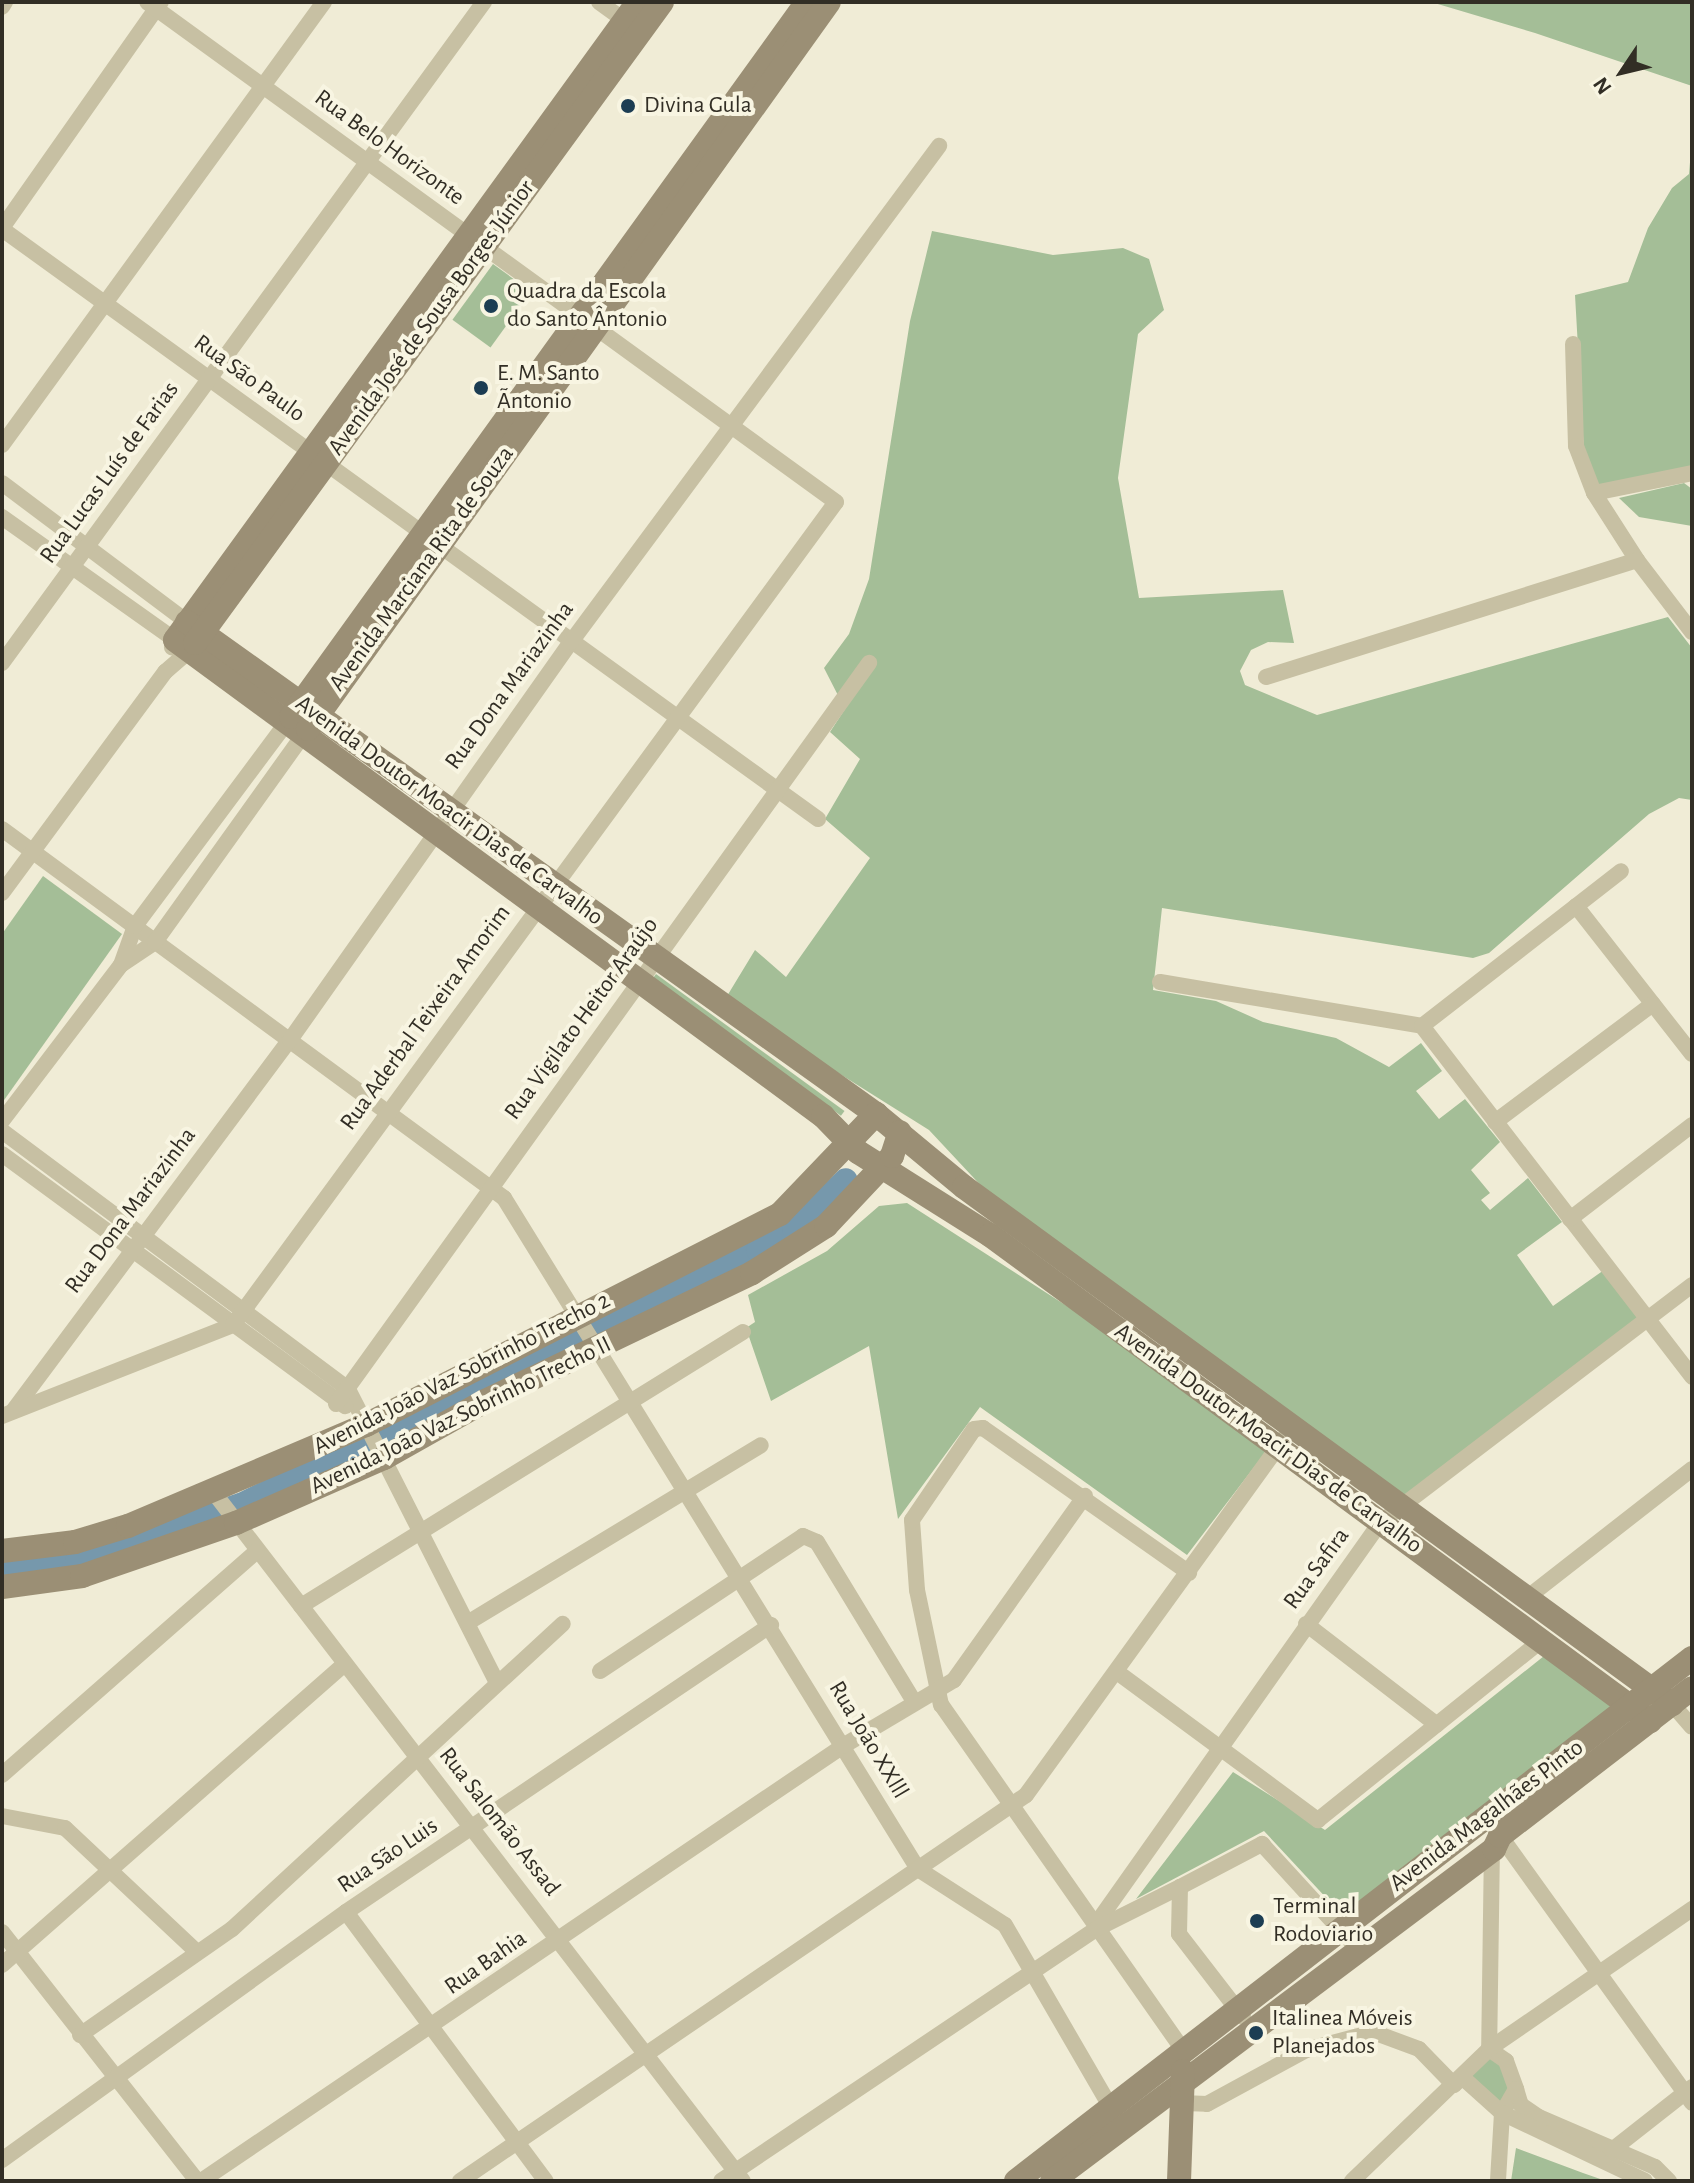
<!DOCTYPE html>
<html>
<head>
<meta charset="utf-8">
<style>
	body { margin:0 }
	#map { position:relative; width:1694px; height:2183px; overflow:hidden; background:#f0ecd6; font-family:"Alegreya Sans",sans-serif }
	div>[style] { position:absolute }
	.green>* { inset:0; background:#a4be97; transform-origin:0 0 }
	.river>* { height:24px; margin:-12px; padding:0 12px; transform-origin:12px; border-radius:12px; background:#7698ac }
	.street>* { height:16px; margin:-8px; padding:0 8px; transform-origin:8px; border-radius:8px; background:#c7c0a3 }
	.secondary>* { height:24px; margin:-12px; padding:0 12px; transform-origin:12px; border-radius:12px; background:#9b8f75 }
	.dots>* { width:22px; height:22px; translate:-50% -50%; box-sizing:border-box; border:4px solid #f8f5e2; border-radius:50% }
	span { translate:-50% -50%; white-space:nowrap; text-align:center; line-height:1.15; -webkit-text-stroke:8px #f8f5e2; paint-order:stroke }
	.poi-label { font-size:24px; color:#322e25 }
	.left { translate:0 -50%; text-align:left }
	.street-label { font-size:24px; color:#322e25 }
	.frame { position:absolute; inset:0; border:4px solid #322e25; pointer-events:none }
	.north { position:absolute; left:1582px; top:32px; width:80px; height:80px; -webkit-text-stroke:6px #f8f5e2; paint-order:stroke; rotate:235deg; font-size:22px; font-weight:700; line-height:32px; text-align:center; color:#322e25 }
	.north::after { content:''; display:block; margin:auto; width:28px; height:36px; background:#322e25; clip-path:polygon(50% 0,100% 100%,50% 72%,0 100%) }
</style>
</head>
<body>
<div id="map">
	<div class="green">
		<div style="clip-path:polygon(1431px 2px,1692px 2px,1692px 86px,1535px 33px)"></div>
		<div style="clip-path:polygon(1692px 138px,1692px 469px,1594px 490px,1585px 471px,1575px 295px,1628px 282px,1648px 228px,1672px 188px,1689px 174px)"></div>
		<div style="clip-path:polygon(932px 231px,1053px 255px,1123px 248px,1149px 259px,1164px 310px,1138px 334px,1118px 478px,1139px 598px,1283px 590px,1294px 643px,1268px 642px,1251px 650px,1240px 671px,1245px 685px,1317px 715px,1668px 617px,1692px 648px,1692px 800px,1679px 798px,1649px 814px,1489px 953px,1473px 958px,1162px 908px,1153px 990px,1216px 1001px,1263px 1022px,1336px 1038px,1389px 1067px,1421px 1043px,1442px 1071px,1416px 1091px,1439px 1119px,1465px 1099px,1500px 1142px,1471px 1170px,1490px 1193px,1481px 1200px,1490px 1210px,1528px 1178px,1562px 1222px,1517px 1255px,1553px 1306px,1604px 1270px,1640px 1317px,1405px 1499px,1000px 1206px,929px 1130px,724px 1001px,755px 950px,786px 977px,870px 858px,825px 819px,860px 759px,830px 732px,845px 709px,824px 668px,849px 634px,869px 579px,910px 321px)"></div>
		<div style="left:493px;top:264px;width:47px;height:69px;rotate:36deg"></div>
		<div style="clip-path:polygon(1684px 483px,1692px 489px,1692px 526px,1639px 517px,1619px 498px)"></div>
		<div style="clip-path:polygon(43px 876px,122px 934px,2px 1103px,2px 934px)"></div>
		<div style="left:656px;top:974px;width:233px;height:6px;rotate:36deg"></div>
		<div style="clip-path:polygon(907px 1203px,1115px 1337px,1268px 1449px,1187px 1555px,980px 1407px,898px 1519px,869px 1346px,771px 1401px,746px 1328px,755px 1322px,748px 1295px,827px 1251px,879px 1206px)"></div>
		<div style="clip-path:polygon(1544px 1656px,1621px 1713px,1344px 1917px,1264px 1831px,1136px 1899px,1233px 1772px,1325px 1830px)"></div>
		<div style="clip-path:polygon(1489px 2049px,1515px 2074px,1502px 2113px,1462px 2077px)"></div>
		<div style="clip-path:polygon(1516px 2148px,1583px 2173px,1606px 2181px,1511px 2181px)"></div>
	</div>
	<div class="river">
		<div style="left:2px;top:1572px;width:76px;rotate:-8.3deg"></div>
		<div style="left:77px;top:1561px;width:173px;rotate:-18.9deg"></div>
		<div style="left:241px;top:1505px;width:576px;rotate:-26.25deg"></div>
		<div style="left:758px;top:1250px;width:42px;rotate:-30.3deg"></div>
		<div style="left:794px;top:1229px;width:71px;rotate:-43.3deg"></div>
	</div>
	<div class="street">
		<div style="left:599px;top:2px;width:41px;rotate:36deg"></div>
		<div style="left:2px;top:7px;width:6px;rotate:-59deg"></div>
		<div style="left:2px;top:228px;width:276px;rotate:-54.9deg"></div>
		<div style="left:2px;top:229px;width:1007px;rotate:35.87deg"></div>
		<div style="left:1573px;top:344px;width:102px;rotate:88.3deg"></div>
		<div style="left:1576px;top:446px;width:50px;rotate:69deg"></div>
		<div style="left:1594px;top:493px;width:80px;rotate:57.3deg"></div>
		<div style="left:2px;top:445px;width:548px;rotate:-53.99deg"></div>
		<div style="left:2px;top:483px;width:231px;rotate:36.9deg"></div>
		<div style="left:1594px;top:493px;width:100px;rotate:-11.5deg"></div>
		<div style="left:2px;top:517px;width:212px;rotate:35.4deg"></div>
		<div style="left:175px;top:640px;width:8px;rotate:113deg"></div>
		<div style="left:2px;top:663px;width:818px;rotate:-53.9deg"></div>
		<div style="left:1266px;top:677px;width:389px;rotate:-17.5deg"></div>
		<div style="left:1637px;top:560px;width:91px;rotate:52.6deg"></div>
		<div style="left:2px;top:829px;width:623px;rotate:36.32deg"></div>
		<div style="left:504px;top:1198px;width:788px;rotate:58.33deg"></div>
		<div style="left:918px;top:1869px;width:103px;rotate:32.8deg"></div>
		<div style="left:1005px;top:1925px;width:220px;rotate:59.9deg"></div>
		<div style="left:2px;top:893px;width:275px;rotate:-53.6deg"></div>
		<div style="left:165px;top:672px;width:32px;rotate:-41deg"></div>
		<div style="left:1576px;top:906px;width:188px;rotate:51.9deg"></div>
		<div style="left:121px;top:965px;width:41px;rotate:-34.1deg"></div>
		<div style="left:155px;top:942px;width:256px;rotate:-54.4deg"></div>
		<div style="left:1160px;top:982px;width:266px;rotate:9.5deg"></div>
		<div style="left:1422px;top:1026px;width:443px;rotate:52.4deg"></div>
		<div style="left:1422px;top:1026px;width:252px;rotate:-37.9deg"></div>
		<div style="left:2px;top:1121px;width:196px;rotate:-52.7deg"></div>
		<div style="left:121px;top:965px;width:41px;rotate:-70.3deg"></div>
		<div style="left:135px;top:926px;width:254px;rotate:-53.3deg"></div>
		<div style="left:1495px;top:1122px;width:197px;rotate:-36.8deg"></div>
		<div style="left:2px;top:1131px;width:432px;rotate:36.7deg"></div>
		<div style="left:348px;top:1389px;width:327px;rotate:63.1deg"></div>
		<div style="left:2px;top:1154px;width:426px;rotate:36.3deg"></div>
		<div style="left:1570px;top:1219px;width:154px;rotate:-37.6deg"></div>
		<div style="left:336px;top:1404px;width:913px;rotate:-54.27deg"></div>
		<div style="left:13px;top:1411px;width:463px;rotate:-53.3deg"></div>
		<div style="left:290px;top:1040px;width:487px;rotate:-54.8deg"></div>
		<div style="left:571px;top:642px;width:618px;rotate:-53.43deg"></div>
		<div style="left:2px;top:1416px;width:248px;rotate:-21.5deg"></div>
		<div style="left:233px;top:1325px;width:1020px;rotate:-53.77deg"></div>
		<div style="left:836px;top:502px;width:851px;rotate:-144.03deg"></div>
		<div style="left:215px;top:1494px;width:866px;rotate:52.46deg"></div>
		<div style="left:1528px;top:1597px;width:208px;rotate:-38deg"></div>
		<div style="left:301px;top:1606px;width:520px;rotate:-31.8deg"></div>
		<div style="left:469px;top:1622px;width:341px;rotate:-31.2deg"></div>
		<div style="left:1306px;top:1624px;width:165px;rotate:37.6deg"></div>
		<div style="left:600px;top:1671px;width:244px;rotate:-33.6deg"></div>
		<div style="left:803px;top:1536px;width:15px;rotate:23deg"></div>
		<div style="left:817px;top:1542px;width:188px;rotate:58.7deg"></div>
		<div style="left:1117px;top:1672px;width:250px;rotate:36.4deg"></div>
		<div style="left:1318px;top:1820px;width:289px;rotate:-38.8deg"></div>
		<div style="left:1672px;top:1704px;width:30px;rotate:49deg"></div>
		<div style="left:2px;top:1775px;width:339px;rotate:-41.3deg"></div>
		<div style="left:2px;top:1816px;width:64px;rotate:10.8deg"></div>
		<div style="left:65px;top:1828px;width:180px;rotate:43.2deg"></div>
		<div style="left:1496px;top:1830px;width:336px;rotate:54.3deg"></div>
		<div style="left:1492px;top:1844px;width:205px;rotate:90.8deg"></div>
		<div style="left:1489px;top:2049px;width:21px;rotate:35deg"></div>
		<div style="left:1506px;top:2061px;width:30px;rotate:70deg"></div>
		<div style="left:1516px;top:2089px;width:28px;rotate:120deg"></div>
		<div style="left:1502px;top:2113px;width:68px;rotate:93.4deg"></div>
		<div style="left:346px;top:1912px;width:335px;rotate:53.4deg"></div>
		<div style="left:1096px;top:1924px;width:493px;rotate:-54.7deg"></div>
		<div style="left:1381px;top:1522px;width:391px;rotate:-37.3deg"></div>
		<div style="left:2px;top:1932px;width:316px;rotate:51.9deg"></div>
		<div style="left:2px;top:1965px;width:456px;rotate:-41.3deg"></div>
		<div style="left:1243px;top:2017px;width:105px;rotate:-127.6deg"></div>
		<div style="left:1179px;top:1934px;width:47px;rotate:-88.8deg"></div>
		<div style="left:1180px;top:1887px;width:93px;rotate:-27.7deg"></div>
		<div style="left:1262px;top:1844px;width:139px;rotate:47.6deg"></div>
		<div style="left:80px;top:2035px;width:185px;rotate:-34.9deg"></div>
		<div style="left:232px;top:1929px;width:450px;rotate:-42.7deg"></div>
		<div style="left:1183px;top:2050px;width:421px;rotate:-125deg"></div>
		<div style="left:941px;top:1705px;width:117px;rotate:-101.8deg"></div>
		<div style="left:917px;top:1590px;width:70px;rotate:-94.1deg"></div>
		<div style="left:912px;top:1520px;width:110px;rotate:-55.7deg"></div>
		<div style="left:974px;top:1429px;width:9px;rotate:-6deg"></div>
		<div style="left:983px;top:1428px;width:252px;rotate:35.1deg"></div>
		<div style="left:1516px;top:2089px;width:17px;rotate:73deg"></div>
		<div style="left:1521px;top:2105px;width:22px;rotate:34deg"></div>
		<div style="left:1539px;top:2117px;width:126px;rotate:23.3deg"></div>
		<div style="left:1655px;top:2167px;width:20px;rotate:45deg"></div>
		<div style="left:1182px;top:2103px;width:25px;rotate:2deg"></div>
		<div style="left:1207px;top:2104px;width:113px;rotate:-28.6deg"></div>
		<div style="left:1306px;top:2050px;width:69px;rotate:-15deg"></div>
		<div style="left:1373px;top:2032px;width:49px;rotate:20.3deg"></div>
		<div style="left:1419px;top:2049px;width:50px;rotate:45.8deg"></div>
		<div style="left:1454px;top:2085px;width:11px;rotate:-45deg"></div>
		<div style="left:1462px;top:2077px;width:54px;rotate:42deg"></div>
		<div style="left:1502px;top:2113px;width:158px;rotate:25.4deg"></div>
		<div style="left:1612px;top:2150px;width:102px;rotate:-38.2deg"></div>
		<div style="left:2px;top:2160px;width:424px;rotate:-35.8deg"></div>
		<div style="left:346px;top:1912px;width:513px;rotate:-34.03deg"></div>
		<div style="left:201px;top:2181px;width:775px;rotate:-34.12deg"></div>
		<div style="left:843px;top:1746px;width:129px;rotate:-30.7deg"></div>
		<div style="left:954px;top:1680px;width:226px;rotate:-54.6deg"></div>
		<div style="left:460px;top:2181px;width:685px;rotate:-34.29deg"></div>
		<div style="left:1026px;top:1795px;width:453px;rotate:-54.1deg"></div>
		<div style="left:721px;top:2181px;width:454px;rotate:-33.9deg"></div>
		<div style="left:1098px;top:1928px;width:92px;rotate:-26.6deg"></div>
		<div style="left:1352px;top:2181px;width:190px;rotate:-43.9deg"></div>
		<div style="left:1489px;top:2049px;width:247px;rotate:-34.6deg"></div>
	</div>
	<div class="secondary">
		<div style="left:638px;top:2px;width:788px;rotate:125.97deg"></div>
		<div style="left:175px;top:640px;width:804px;rotate:36.3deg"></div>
		<div style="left:823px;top:1116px;width:50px;rotate:45.8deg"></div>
		<div style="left:858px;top:1152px;width:156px;rotate:32.2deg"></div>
		<div style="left:990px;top:1235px;width:820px;rotate:36.37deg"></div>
		<div style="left:187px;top:622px;width:847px;rotate:35.53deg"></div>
		<div style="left:876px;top:1114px;width:114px;rotate:39.7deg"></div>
		<div style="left:964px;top:1187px;width:877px;rotate:36.14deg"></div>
		<div style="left:195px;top:643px;width:793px;rotate:-53.92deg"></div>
		<div style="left:291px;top:717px;width:882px;rotate:-54.18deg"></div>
		<div style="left:308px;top:729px;width:894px;rotate:-54.37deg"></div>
		<div style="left:2px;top:1551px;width:74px;rotate:-7deg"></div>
		<div style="left:75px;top:1542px;width:55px;rotate:-16.8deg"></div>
		<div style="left:128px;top:1526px;width:259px;rotate:-23deg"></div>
		<div style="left:366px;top:1425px;width:465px;rotate:-27deg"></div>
		<div style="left:780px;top:1214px;width:139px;rotate:-46.2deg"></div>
		<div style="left:2px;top:1587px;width:81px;rotate:-7.8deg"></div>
		<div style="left:82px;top:1576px;width:163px;rotate:-19deg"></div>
		<div style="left:236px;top:1523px;width:162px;rotate:-23.7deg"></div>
		<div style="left:384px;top:1458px;width:116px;rotate:-29.4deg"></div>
		<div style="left:485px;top:1401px;width:296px;rotate:-25.6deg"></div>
		<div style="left:752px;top:1273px;width:88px;rotate:-32.4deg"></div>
		<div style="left:826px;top:1226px;width:96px;rotate:-46.7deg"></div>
		<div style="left:892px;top:1156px;width:25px;rotate:-72deg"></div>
		<div style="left:1016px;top:2181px;width:855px;rotate:-37.73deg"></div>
		<div style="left:1052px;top:2181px;width:553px;rotate:-36.91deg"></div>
		<div style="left:1494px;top:1849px;width:14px;rotate:-65deg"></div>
		<div style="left:1500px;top:1836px;width:242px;rotate:-37.6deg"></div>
		<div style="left:1179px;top:2181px;width:110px;rotate:-87.9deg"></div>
	</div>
	<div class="dots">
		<div style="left:628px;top:106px;background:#1c3d53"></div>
		<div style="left:491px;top:306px;background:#1c3d53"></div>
		<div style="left:481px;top:388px;background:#1c3d53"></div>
		<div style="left:1257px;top:1921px;background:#1c3d53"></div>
		<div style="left:1256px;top:2033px;background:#1c3d53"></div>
	</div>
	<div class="poi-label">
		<span class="left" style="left:644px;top:106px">Divina Gula</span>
		<span class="left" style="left:507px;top:306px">Quadra da Escola<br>do Santo Ântonio</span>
		<span class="left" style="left:497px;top:388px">E. M. Santo<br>Ãntonio</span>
		<span class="left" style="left:1273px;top:1921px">Terminal<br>Rodoviario</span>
		<span class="left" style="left:1272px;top:2033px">Italinea Móveis<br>Planejados</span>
	</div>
	<div class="street-label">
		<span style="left:389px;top:148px;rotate:36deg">Rua Belo Horizonte</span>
		<span style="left:432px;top:318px;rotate:-54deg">Avenida José de Sousa Borges Júnior</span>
		<span style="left:249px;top:379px;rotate:36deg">Rua São Paulo</span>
		<span style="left:110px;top:473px;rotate:-54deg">Rua Lucas Luís de Farias</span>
		<span style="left:422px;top:569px;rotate:-54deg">Avenida Marciana Rita de Souza</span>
		<span style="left:510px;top:686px;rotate:-54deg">Rua Dona Mariazinha</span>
		<span style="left:449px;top:811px;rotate:36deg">Avenida Doutor Moacir Dias de Carvalho</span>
		<span style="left:426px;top:1018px;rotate:-54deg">Rua Aderbal Teixeira Amorim</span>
		<span style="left:582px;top:1019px;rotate:-54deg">Rua Vigilato Heitor Araújo</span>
		<span style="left:131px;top:1211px;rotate:-53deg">Rua Dona Mariazinha</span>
		<span style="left:462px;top:1374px;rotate:-27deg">Avenida João Vaz Sobrinho Trecho 2</span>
		<span style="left:461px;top:1416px;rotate:-26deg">Avenida João Vaz Sobrinho Trecho II</span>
		<span style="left:1268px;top:1439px;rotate:36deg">Avenida Doutor Moacir Dias de Carvalho</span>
		<span style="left:1317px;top:1569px;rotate:-54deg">Rua Safira</span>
		<span style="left:868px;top:1740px;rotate:59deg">Rua João XXlll</span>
		<span style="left:1487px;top:1816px;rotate:-37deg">Avenida Magalhães Pinto</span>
		<span style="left:499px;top:1822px;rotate:52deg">Rua Salomão Assad</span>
		<span style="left:388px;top:1856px;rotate:-34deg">Rua São Luis</span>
		<span style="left:486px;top:1963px;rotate:-35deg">Rua Bahia</span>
	</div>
	<div class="frame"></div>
	<div class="north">N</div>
</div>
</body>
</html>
